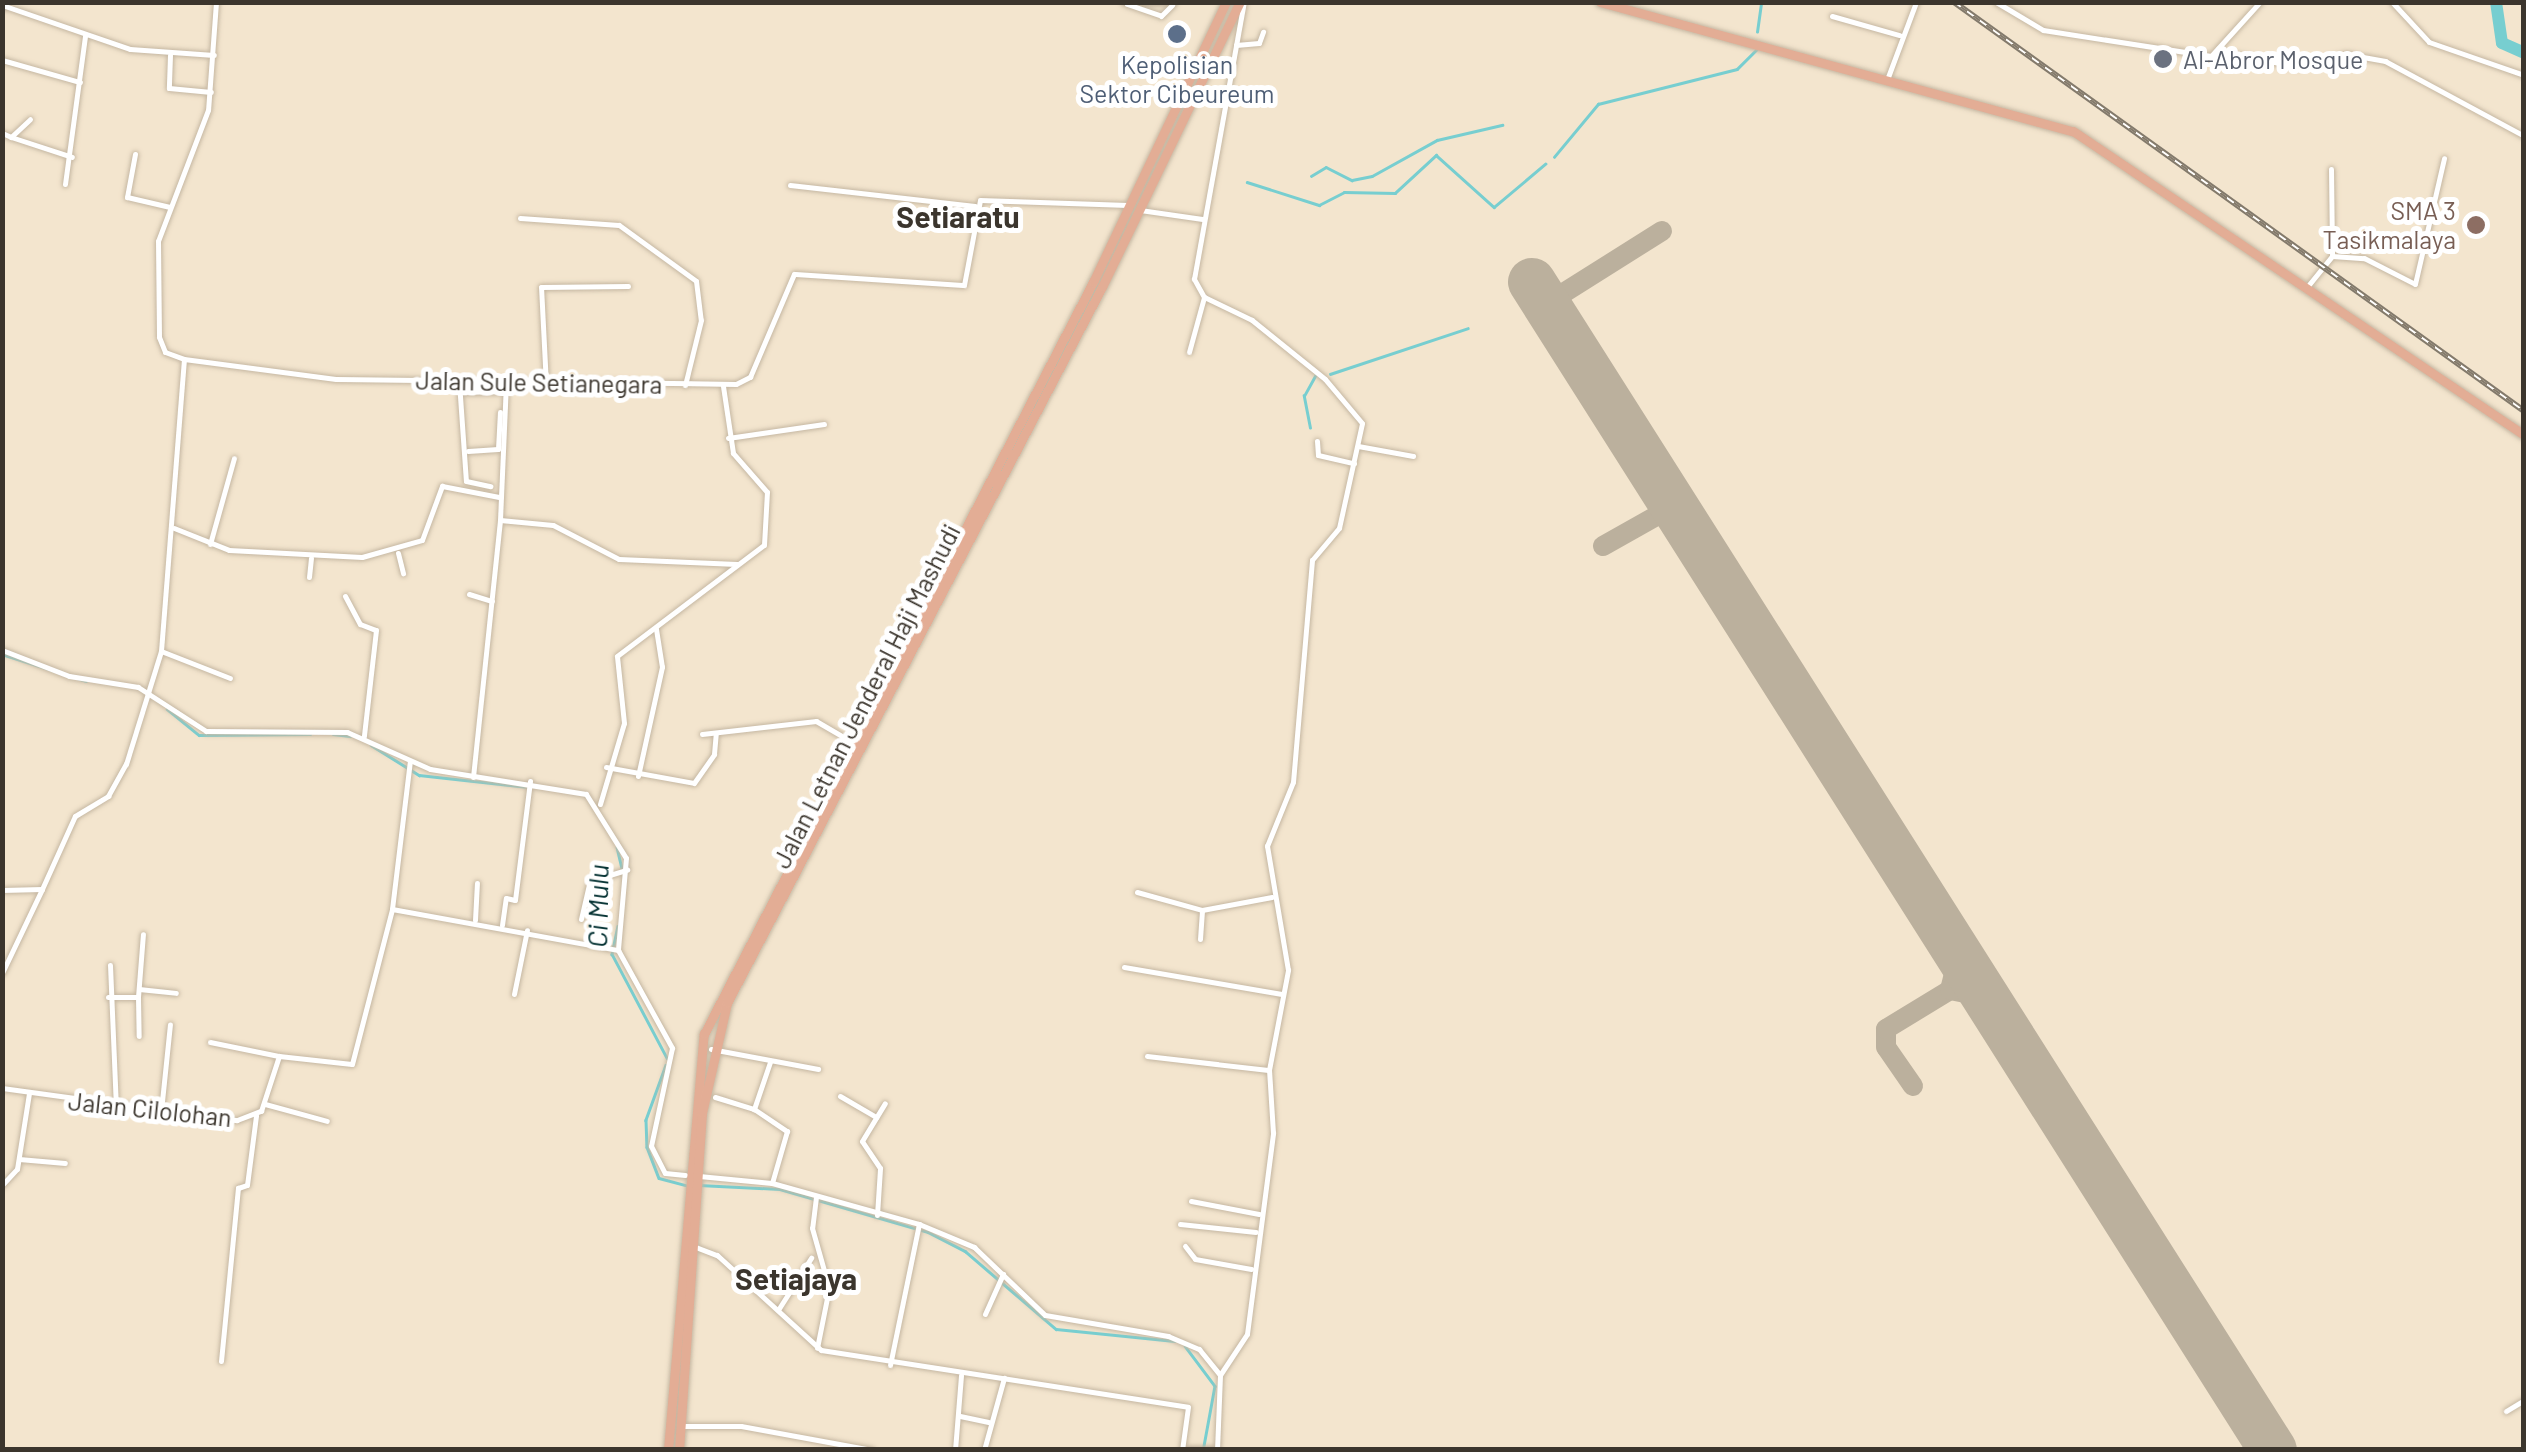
<!DOCTYPE html>
<html>
<head>
<meta charset="utf-8">
<style>
	body { margin:0 }
	#map { position:relative; width:2526px; height:1452px; overflow:hidden; background:#f3e5ce; font-family:Barlow,sans-serif }
	div>[style] { position:absolute }
	.stream>* { height:2.5px; margin:-1.25px; padding:0 1.25px; transform-origin:1.25px; border-radius:1.25px; background:#77ced0 }
	.river>* { height:12px; margin:-6px; padding:0 6px; transform-origin:6px; border-radius:6px; background:#77ced0 }
	.taxiway>* { height:20px; margin:-10px; padding:0 10px; transform-origin:10px; border-radius:10px; background:#bbb09d }
	.runway>* { height:48px; margin:-24px; padding:0 24px; transform-origin:24px; border-radius:24px; background:#bbb09d }
	.roads { filter:drop-shadow(0 0 2px #c5b7a2) drop-shadow(0 0 2px #c5b7a2) }
	.minor>* { height:5px; margin:-2.5px; padding:0 2.5px; transform-origin:2.5px; border-radius:2.5px; background:#fff }
	.tertiary>* { height:6px; margin:-3px; padding:0 3px; transform-origin:3px; border-radius:3px; background:#fff }
	.primary>* { height:9px; margin:-4.5px; padding:0 4.5px; transform-origin:4.5px; border-radius:4.5px; background:#e3ad95 }
	.rail>* { height:6px; margin-top:-3px; transform-origin:0; background:repeating-linear-gradient(90deg,#fff 0 8px,#837a6c 0 16px); box-sizing:border-box; border-block:2px solid #837a6c }
	.dots>* { width:28px; height:28px; translate:-50% -50%; box-sizing:border-box; border:5px solid #fff; border-radius:50% }
	span { translate:-50% -50%; white-space:nowrap; text-align:center; line-height:1.15; -webkit-text-stroke:10px #fff; paint-order:stroke }
	.worship-label { font-size:25px; color:#5b616d }
	.left { translate:0 -50%; text-align:left }
	.service-label { font-size:25px; color:#4e5e75 }
	.education-label { font-size:25px; color:#785e54 }
	.right { translate:-100% -50%; text-align:right }
	.street-label { font-size:25px; color:#3b352d }
	.water-label { font-size:28px; color:#053233; font-style:italic }
	.quarter-label { font-size:30px; color:#3b352d; font-weight:700 }
	.frame { position:absolute; inset:0; border:5px solid #3b352d; pointer-events:none }
</style>
</head>
<body>
<div id="map">
	<div class="stream">
		<div style="left:1757px;top:32px;width:30px;rotate:-82deg"></div>
		<div style="left:1554px;top:157px;width:69px;rotate:-50.3deg"></div>
		<div style="left:1598px;top:104px;width:143px;rotate:-14.1deg"></div>
		<div style="left:1737px;top:69px;width:27px;rotate:-45deg"></div>
		<div style="left:1311px;top:176px;width:17px;rotate:-31deg"></div>
		<div style="left:1326px;top:167px;width:29px;rotate:27deg"></div>
		<div style="left:1352px;top:180px;width:20px;rotate:-11deg"></div>
		<div style="left:1372px;top:176px;width:74px;rotate:-29deg"></div>
		<div style="left:1437px;top:140px;width:67px;rotate:-13deg"></div>
		<div style="left:1247px;top:182px;width:76px;rotate:17.7deg"></div>
		<div style="left:1319px;top:205px;width:28px;rotate:-27deg"></div>
		<div style="left:1344px;top:192px;width:51px;rotate:1.1deg"></div>
		<div style="left:1395px;top:193px;width:56px;rotate:-42.8deg"></div>
		<div style="left:1436px;top:155px;width:78px;rotate:41.9deg"></div>
		<div style="left:1494px;top:207px;width:67px;rotate:-40.1deg"></div>
		<div style="left:1330px;top:374px;width:145px;rotate:-18.4deg"></div>
		<div style="left:1310px;top:428px;width:33px;rotate:-101deg"></div>
		<div style="left:1304px;top:396px;width:23px;rotate:-61deg"></div>
		<div style="left:2px;top:654px;width:88px;rotate:17.8deg"></div>
		<div style="left:167px;top:709px;width:41px;rotate:39.1deg"></div>
		<div style="left:199px;top:735px;width:111px;rotate:-0.5deg"></div>
		<div style="left:333px;top:734px;width:17px;rotate:7deg"></div>
		<div style="left:371px;top:745px;width:57px;rotate:32deg"></div>
		<div style="left:419px;top:775px;width:110px;rotate:6.3deg"></div>
		<div style="left:617px;top:847px;width:22px;rotate:77deg"></div>
		<div style="left:618px;top:926px;width:29px;rotate:102deg"></div>
		<div style="left:612px;top:954px;width:118px;rotate:62.1deg"></div>
		<div style="left:666px;top:1065px;width:59px;rotate:110deg"></div>
		<div style="left:646px;top:1120px;width:27px;rotate:88deg"></div>
		<div style="left:647px;top:1147px;width:33px;rotate:69deg"></div>
		<div style="left:659px;top:1178px;width:28px;rotate:15deg"></div>
		<div style="left:699px;top:1185px;width:81px;rotate:2.8deg"></div>
		<div style="left:780px;top:1189px;width:154px;rotate:16.2deg"></div>
		<div style="left:928px;top:1232px;width:42px;rotate:27.2deg"></div>
		<div style="left:965px;top:1251px;width:120px;rotate:40.6deg"></div>
		<div style="left:1056px;top:1329px;width:119px;rotate:5.8deg"></div>
		<div style="left:1185px;top:1346px;width:50px;rotate:53.1deg"></div>
		<div style="left:1215px;top:1386px;width:61px;rotate:100.4deg"></div>
	</div>
	<div class="river">
		<div style="left:2496px;top:2px;width:41px;rotate:81.7deg"></div>
		<div style="left:2502px;top:43px;width:24px;rotate:24deg"></div>
	</div>
	<div class="taxiway">
		<div style="left:1546px;top:304px;width:137px;rotate:-32.2deg"></div>
		<div style="left:1603px;top:546px;width:81px;rotate:-29.4deg"></div>
		<div style="left:1950px;top:990px;width:37px;rotate:-76deg"></div>
		<div style="left:1913px;top:1086px;width:47px;rotate:-124.7deg"></div>
		<div style="left:1886px;top:1047px;width:18px;rotate:-90deg"></div>
		<div style="left:1886px;top:1029px;width:75px;rotate:-31.4deg"></div>
		<div style="left:1950px;top:990px;width:37px;rotate:11deg"></div>
	</div>
	<div class="runway">
		<div style="left:1532px;top:282px;width:1383px;rotate:57.61deg"></div>
	</div>
	<div class="roads">
		<div class="minor">
			<div style="left:216px;top:2px;width:108px;rotate:94.2deg"></div>
			<div style="left:208px;top:110px;width:140px;rotate:110.9deg"></div>
			<div style="left:158px;top:241px;width:96px;rotate:89.4deg"></div>
			<div style="left:159px;top:337px;width:16px;rotate:68deg"></div>
			<div style="left:165px;top:352px;width:20px;rotate:20deg"></div>
			<div style="left:184px;top:359px;width:153px;rotate:7.5deg"></div>
			<div style="left:336px;top:379px;width:400px;rotate:0.7deg"></div>
			<div style="left:736px;top:384px;width:16px;rotate:-27deg"></div>
			<div style="left:750px;top:377px;width:112px;rotate:-66.9deg"></div>
			<div style="left:794px;top:274px;width:170px;rotate:3.7deg"></div>
			<div style="left:964px;top:285px;width:86px;rotate:-79.3deg"></div>
			<div style="left:980px;top:200px;width:148px;rotate:1.9deg"></div>
			<div style="left:1123px;top:2px;width:51px"></div>
			<div style="left:1996px;top:2px;width:55px;rotate:30.8deg"></div>
			<div style="left:2043px;top:30px;width:170px;rotate:8.8deg"></div>
			<div style="left:2211px;top:56px;width:73px;rotate:-47.8deg"></div>
			<div style="left:2392px;top:2px;width:54px;rotate:47.2deg"></div>
			<div style="left:2429px;top:42px;width:101px;rotate:19.2deg"></div>
			<div style="left:1127px;top:4px;width:36px;rotate:19deg"></div>
			<div style="left:1161px;top:16px;width:16px;rotate:-45deg"></div>
			<div style="left:2px;top:5px;width:135px;rotate:19deg"></div>
			<div style="left:130px;top:49px;width:84px;rotate:4.1deg"></div>
			<div style="left:1832px;top:16px;width:70px;rotate:15.8deg"></div>
			<div style="left:1236px;top:45px;width:23px;rotate:-5deg"></div>
			<div style="left:1259px;top:43px;width:12px;rotate:-70deg"></div>
			<div style="left:2221px;top:52px;width:76px;rotate:10.6deg"></div>
			<div style="left:2296px;top:66px;width:51px;rotate:-13.5deg"></div>
			<div style="left:2346px;top:54px;width:40px;rotate:10deg"></div>
			<div style="left:2385px;top:61px;width:158px;rotate:28.3deg"></div>
			<div style="left:170px;top:55px;width:33px;rotate:92deg"></div>
			<div style="left:169px;top:88px;width:42px;rotate:5.4deg"></div>
			<div style="left:2px;top:60px;width:81px;rotate:15.8deg"></div>
			<div style="left:1888px;top:77px;width:80px;rotate:-69.5deg"></div>
			<div style="left:2px;top:133px;width:10px;rotate:24deg"></div>
			<div style="left:11px;top:137px;width:26px;rotate:-43deg"></div>
			<div style="left:11px;top:137px;width:64px;rotate:18.2deg"></div>
			<div style="left:135px;top:154px;width:44px;rotate:100.5deg"></div>
			<div style="left:127px;top:197px;width:44px;rotate:13.1deg"></div>
			<div style="left:2331px;top:169px;width:87px;rotate:89.3deg"></div>
			<div style="left:65px;top:184px;width:149px;rotate:-82.3deg"></div>
			<div style="left:790px;top:185px;width:186px;rotate:6.5deg"></div>
			<div style="left:1140px;top:210px;width:63px;rotate:8.3deg"></div>
			<div style="left:520px;top:218px;width:99px;rotate:4deg"></div>
			<div style="left:619px;top:225px;width:95px;rotate:36deg"></div>
			<div style="left:696px;top:281px;width:39px;rotate:83deg"></div>
			<div style="left:701px;top:320px;width:67px;rotate:103.8deg"></div>
			<div style="left:2307px;top:287px;width:40px;rotate:-51deg"></div>
			<div style="left:2332px;top:256px;width:32px;rotate:4deg"></div>
			<div style="left:2364px;top:258px;width:57px;rotate:27deg"></div>
			<div style="left:2415px;top:284px;width:129px;rotate:-77deg"></div>
			<div style="left:1189px;top:352px;width:57px;rotate:-74.7deg"></div>
			<div style="left:459px;top:382px;width:99px;rotate:86deg"></div>
			<div style="left:466px;top:481px;width:25px;rotate:12deg"></div>
			<div style="left:546px;top:385px;width:98px;rotate:-92.9deg"></div>
			<div style="left:541px;top:287px;width:87px;rotate:-0.7deg"></div>
			<div style="left:459px;top:392px;width:45px;rotate:-1.3deg"></div>
			<div style="left:728px;top:438px;width:97px;rotate:-8.3deg"></div>
			<div style="left:1317px;top:441px;width:14px;rotate:86deg"></div>
			<div style="left:1318px;top:455px;width:37px;rotate:13deg"></div>
			<div style="left:1358px;top:446px;width:56px;rotate:10.3deg"></div>
			<div style="left:468px;top:451px;width:30px;rotate:-4deg"></div>
			<div style="left:498px;top:449px;width:37px;rotate:-87deg"></div>
			<div style="left:500px;top:520px;width:137px;rotate:-87.5deg"></div>
			<div style="left:174px;top:528px;width:59px;rotate:21.8deg"></div>
			<div style="left:229px;top:550px;width:133px;rotate:3deg"></div>
			<div style="left:362px;top:557px;width:62px;rotate:-15.8deg"></div>
			<div style="left:422px;top:540px;width:58px;rotate:-69.7deg"></div>
			<div style="left:442px;top:486px;width:58px;rotate:10.9deg"></div>
			<div style="left:210px;top:544px;width:89px;rotate:-74.4deg"></div>
			<div style="left:398px;top:553px;width:21px;rotate:76deg"></div>
			<div style="left:309px;top:577px;width:19px;rotate:-84deg"></div>
			<div style="left:469px;top:594px;width:24px;rotate:17deg"></div>
			<div style="left:345px;top:596px;width:32px;rotate:62deg"></div>
			<div style="left:360px;top:624px;width:17px;rotate:21deg"></div>
			<div style="left:376px;top:630px;width:107px;rotate:96.5deg"></div>
			<div style="left:2px;top:650px;width:72px;rotate:21.2deg"></div>
			<div style="left:69px;top:676px;width:70px;rotate:9.1deg"></div>
			<div style="left:138px;top:687px;width:81px;rotate:32.9deg"></div>
			<div style="left:206px;top:731px;width:141px;rotate:0.4deg"></div>
			<div style="left:347px;top:732px;width:91px;rotate:24deg"></div>
			<div style="left:430px;top:769px;width:158px;rotate:9.1deg"></div>
			<div style="left:586px;top:794px;width:75px;rotate:58deg"></div>
			<div style="left:626px;top:858px;width:92px;rotate:95deg"></div>
			<div style="left:618px;top:950px;width:112px;rotate:61.1deg"></div>
			<div style="left:672px;top:1048px;width:100px;rotate:102.1deg"></div>
			<div style="left:651px;top:1146px;width:30px;rotate:63deg"></div>
			<div style="left:665px;top:1173px;width:20px;rotate:6deg"></div>
			<div style="left:161px;top:651px;width:74px;rotate:21.4deg"></div>
			<div style="left:702px;top:734px;width:115px;rotate:-6.5deg"></div>
			<div style="left:816px;top:721px;width:44px;rotate:30.1deg"></div>
			<div style="left:606px;top:767px;width:89px;rotate:10.3deg"></div>
			<div style="left:694px;top:783px;width:35px;rotate:-55deg"></div>
			<div style="left:714px;top:754px;width:21px;rotate:-85deg"></div>
			<div style="left:638px;top:776px;width:112px;rotate:-77.6deg"></div>
			<div style="left:662px;top:667px;width:39px;rotate:-99deg"></div>
			<div style="left:473px;top:777px;width:258px;rotate:-84deg"></div>
			<div style="left:500px;top:520px;width:53px;rotate:5.4deg"></div>
			<div style="left:553px;top:525px;width:74px;rotate:27.3deg"></div>
			<div style="left:619px;top:559px;width:118px;rotate:2.4deg"></div>
			<div style="left:600px;top:804px;width:84px;rotate:-73.5deg"></div>
			<div style="left:624px;top:723px;width:67px;rotate:-96deg"></div>
			<div style="left:617px;top:656px;width:184px;rotate:-37.1deg"></div>
			<div style="left:764px;top:545px;width:53px;rotate:-86.8deg"></div>
			<div style="left:767px;top:492px;width:52px;rotate:-131.1deg"></div>
			<div style="left:733px;top:453px;width:68px;rotate:-98.5deg"></div>
			<div style="left:2px;top:890px;width:40px;rotate:-1.4deg"></div>
			<div style="left:42px;top:889px;width:80px;rotate:-65.7deg"></div>
			<div style="left:75px;top:816px;width:39px;rotate:-31deg"></div>
			<div style="left:108px;top:796px;width:37px;rotate:-61deg"></div>
			<div style="left:126px;top:764px;width:118px;rotate:-72.8deg"></div>
			<div style="left:161px;top:651px;width:292px;rotate:-85.5deg"></div>
			<div style="left:1137px;top:892px;width:67px;rotate:15.5deg"></div>
			<div style="left:1202px;top:910px;width:71px;rotate:-10.5deg"></div>
			<div style="left:392px;top:909px;width:230px;rotate:10.3deg"></div>
			<div style="left:581px;top:919px;width:39px;rotate:-77deg"></div>
			<div style="left:590px;top:881px;width:39px;rotate:-17deg"></div>
			<div style="left:475px;top:920px;width:37px;rotate:-87deg"></div>
			<div style="left:502px;top:925px;width:27px;rotate:-82deg"></div>
			<div style="left:506px;top:898px;width:9px;rotate:13deg"></div>
			<div style="left:515px;top:900px;width:120px;rotate:-82.8deg"></div>
			<div style="left:1200px;top:939px;width:29px;rotate:-86deg"></div>
			<div style="left:110px;top:965px;width:141px;rotate:87.6deg"></div>
			<div style="left:1124px;top:967px;width:160px;rotate:9.7deg"></div>
			<div style="left:2px;top:973px;width:93px;rotate:-64.5deg"></div>
			<div style="left:139px;top:989px;width:37px;rotate:6deg"></div>
			<div style="left:514px;top:994px;width:65px;rotate:-78.5deg"></div>
			<div style="left:108px;top:997px;width:30px"></div>
			<div style="left:138px;top:997px;width:39px;rotate:89deg"></div>
			<div style="left:138px;top:997px;width:63px;rotate:-85.5deg"></div>
			<div style="left:210px;top:1042px;width:70px;rotate:11.5deg"></div>
			<div style="left:711px;top:1049px;width:109px;rotate:10.6deg"></div>
			<div style="left:1147px;top:1056px;width:122px;rotate:6.6deg"></div>
			<div style="left:770px;top:1062px;width:50px;rotate:108.8deg"></div>
			<div style="left:754px;top:1109px;width:40px;rotate:34deg"></div>
			<div style="left:787px;top:1131px;width:54px;rotate:106.1deg"></div>
			<div style="left:2px;top:1088px;width:237px;rotate:7.8deg"></div>
			<div style="left:237px;top:1120px;width:26px;rotate:-21deg"></div>
			<div style="left:261px;top:1111px;width:58px;rotate:-71.9deg"></div>
			<div style="left:279px;top:1056px;width:73px;rotate:6.3deg"></div>
			<div style="left:352px;top:1064px;width:160px;rotate:-75.5deg"></div>
			<div style="left:392px;top:909px;width:149px;rotate:-83.1deg"></div>
			<div style="left:840px;top:1096px;width:42px;rotate:30.3deg"></div>
			<div style="left:715px;top:1097px;width:41px;rotate:17.1deg"></div>
			<div style="left:265px;top:1104px;width:64px;rotate:15.3deg"></div>
			<div style="left:161px;top:1111px;width:87px;rotate:-84.1deg"></div>
			<div style="left:19px;top:1159px;width:46px;rotate:5deg"></div>
			<div style="left:699px;top:1176px;width:73px;rotate:5.5deg"></div>
			<div style="left:772px;top:1183px;width:153px;rotate:15.6deg"></div>
			<div style="left:919px;top:1224px;width:60px;rotate:22.7deg"></div>
			<div style="left:974px;top:1247px;width:98px;rotate:43.8deg"></div>
			<div style="left:1045px;top:1315px;width:125px;rotate:9.7deg"></div>
			<div style="left:1168px;top:1336px;width:34px;rotate:23deg"></div>
			<div style="left:1199px;top:1349px;width:33px;rotate:51deg"></div>
			<div style="left:2px;top:1185px;width:22px;rotate:-47deg"></div>
			<div style="left:17px;top:1169px;width:77px;rotate:-81deg"></div>
			<div style="left:816px;top:1197px;width:31px;rotate:97deg"></div>
			<div style="left:812px;top:1228px;width:62px;rotate:74.2deg"></div>
			<div style="left:829px;top:1288px;width:61px;rotate:101.3deg"></div>
			<div style="left:1191px;top:1201px;width:69px;rotate:10.8deg"></div>
			<div style="left:877px;top:1215px;width:47px;rotate:-86.3deg"></div>
			<div style="left:880px;top:1168px;width:32px;rotate:-124deg"></div>
			<div style="left:862px;top:1141px;width:44px;rotate:-58.8deg"></div>
			<div style="left:1180px;top:1224px;width:76px;rotate:6deg"></div>
			<div style="left:693px;top:1246px;width:26px;rotate:21deg"></div>
			<div style="left:717px;top:1255px;width:141px;rotate:42.4deg"></div>
			<div style="left:821px;top:1350px;width:371px;rotate:8.8deg"></div>
			<div style="left:1188px;top:1407px;width:43px;rotate:97.9deg"></div>
			<div style="left:1185px;top:1246px;width:16px;rotate:52deg"></div>
			<div style="left:1195px;top:1259px;width:57px;rotate:10.1deg"></div>
			<div style="left:778px;top:1310px;width:62px;rotate:-57.6deg"></div>
			<div style="left:985px;top:1314px;width:44px;rotate:-65.8deg"></div>
			<div style="left:221px;top:1361px;width:174px;rotate:-84.4deg"></div>
			<div style="left:238px;top:1188px;width:9px;rotate:-18deg"></div>
			<div style="left:247px;top:1185px;width:70px;rotate:-82.6deg"></div>
			<div style="left:890px;top:1365px;width:144px;rotate:-78.4deg"></div>
			<div style="left:2506px;top:1411px;width:21px;rotate:-31deg"></div>
			<div style="left:960px;top:1416px;width:29px;rotate:12deg"></div>
			<div style="left:681px;top:1426px;width:60px"></div>
			<div style="left:741px;top:1426px;width:133px;rotate:10.4deg"></div>
			<div style="left:1182px;top:1449px;width:35px"></div>
			<div style="left:955px;top:1450px;width:75px;rotate:-85.4deg"></div>
			<div style="left:984px;top:1450px;width:75px;rotate:-74.5deg"></div>
			<div style="left:1217px;top:1450px;width:75px;rotate:-87.7deg"></div>
			<div style="left:1220px;top:1375px;width:49px;rotate:-56.6deg"></div>
			<div style="left:1247px;top:1334px;width:203px;rotate:-82.6deg"></div>
			<div style="left:1273px;top:1133px;width:63px;rotate:-93.6deg"></div>
			<div style="left:1269px;top:1070px;width:102px;rotate:-79.2deg"></div>
			<div style="left:1288px;top:970px;width:126px;rotate:-99.6deg"></div>
			<div style="left:1267px;top:846px;width:69px;rotate:-67.9deg"></div>
			<div style="left:1293px;top:782px;width:223px;rotate:-85.1deg"></div>
			<div style="left:1312px;top:560px;width:42px;rotate:-49.8deg"></div>
			<div style="left:1339px;top:528px;width:107px;rotate:-77.6deg"></div>
			<div style="left:1362px;top:423px;width:57px;rotate:-130.1deg"></div>
			<div style="left:1325px;top:379px;width:94px;rotate:-141.1deg"></div>
			<div style="left:1252px;top:320px;width:53px;rotate:-154.4deg"></div>
			<div style="left:1204px;top:297px;width:21px;rotate:-119deg"></div>
			<div style="left:1194px;top:279px;width:281px;rotate:-79.8deg"></div>
		</div>
		<div class="tertiary">
			<div style="left:2px;top:8px;width:7px;rotate:-56deg"></div>
		</div>
		<div class="primary">
			<div style="left:1600px;top:2px;width:490px;rotate:15.3deg"></div>
			<div style="left:2073px;top:131px;width:544px;rotate:33.98deg"></div>
			<div style="left:668px;top:1450px;width:418px;rotate:-85.1deg"></div>
			<div style="left:704px;top:1034px;width:847px;rotate:-62.65deg"></div>
			<div style="left:1093px;top:282px;width:310px;rotate:-64.6deg"></div>
			<div style="left:679px;top:1450px;width:338px;rotate:-86.1deg"></div>
			<div style="left:702px;top:1113px;width:113px;rotate:-77.2deg"></div>
			<div style="left:727px;top:1003px;width:808px;rotate:-62.36deg"></div>
			<div style="left:1102px;top:287px;width:317px;rotate:-64.2deg"></div>
		</div>
	</div>
	<div class="rail">
		<div style="left:1954px;top:2px;width:702px;rotate:35.66deg"></div>
	</div>
	<div class="dots">
		<div style="left:1177px;top:34px;background:#5c6f8a"></div>
		<div style="left:2163px;top:59px;background:#6b7280"></div>
		<div style="left:2476px;top:225px;background:#8d6e63"></div>
	</div>
	<div class="worship-label">
		<span class="left" style="left:2183px;top:59px">Al-Abror Mosque</span>
	</div>
	<div class="service-label">
		<span style="left:1177px;top:79px">Kepolisian<br>Sektor Cibeureum</span>
	</div>
	<div class="education-label">
		<span class="right" style="left:2456px;top:225px">SMA 3<br>Tasikmalaya</span>
	</div>
	<div class="street-label">
		<span style="left:539px;top:382px;rotate:1deg">Jalan Sule Setianegara</span>
		<span style="left:866px;top:696px;rotate:-63deg">Jalan Letnan Jenderal Haji Mashudi</span>
		<span style="left:150px;top:1109px;rotate:6deg">Jalan Cilolohan</span>
	</div>
	<div class="water-label">
		<span style="left:597px;top:906px;rotate:-89deg">Ci Mulu</span>
	</div>
	<div class="quarter-label">
		<span style="left:958px;top:216px">Setiaratu</span>
		<span style="left:796px;top:1278px">Setiajaya</span>
	</div>
	<div class="frame"></div>
</div>
</body>
</html>
